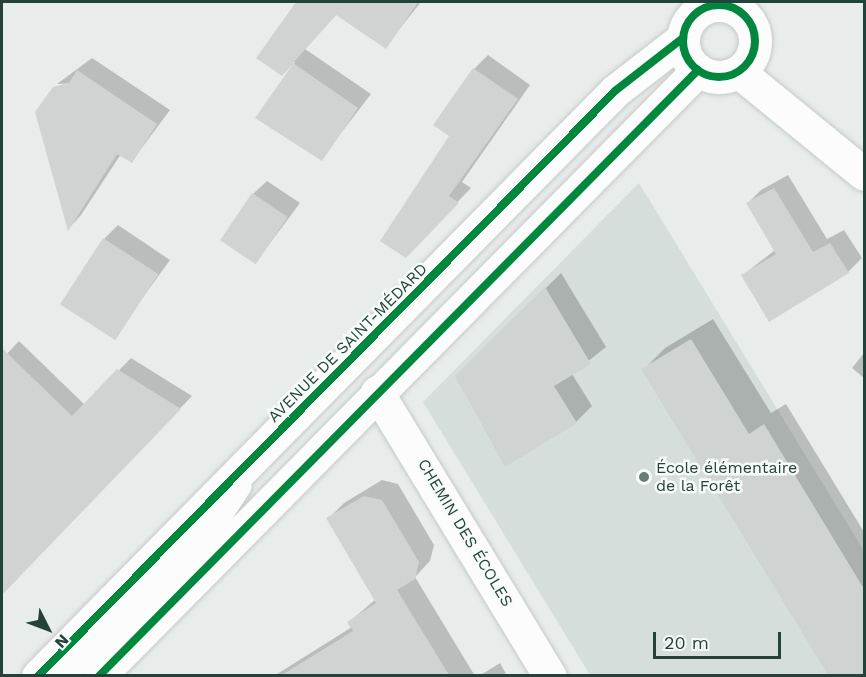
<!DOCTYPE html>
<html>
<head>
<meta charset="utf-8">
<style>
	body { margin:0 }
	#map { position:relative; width:866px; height:677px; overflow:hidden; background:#e8edeb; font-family:"Work Sans",sans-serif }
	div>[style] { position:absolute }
	.built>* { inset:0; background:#d6dedb }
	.shadow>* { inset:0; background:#0003 }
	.building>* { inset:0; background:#cfd4d2; transform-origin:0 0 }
	.roads { filter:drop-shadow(0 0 2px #c5cac8) drop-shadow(0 0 2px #c5cac8) }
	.lane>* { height:20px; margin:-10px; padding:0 10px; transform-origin:10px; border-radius:10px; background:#fcfcfc }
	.street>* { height:33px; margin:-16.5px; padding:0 16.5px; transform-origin:16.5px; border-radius:16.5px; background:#fcfcfc }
	.secondary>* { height:33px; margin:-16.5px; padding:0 16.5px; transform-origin:16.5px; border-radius:16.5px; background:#fcfcfc }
	.secondary>.ring { margin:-16.5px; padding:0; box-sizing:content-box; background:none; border:33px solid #fcfcfc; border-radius:50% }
	.cycleway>* { height:8px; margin:-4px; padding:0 4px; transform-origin:4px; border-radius:4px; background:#00873e }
	.cycleway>.ring { margin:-4px; padding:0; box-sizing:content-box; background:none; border:8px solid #00873e; border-radius:50% }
	.dots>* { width:16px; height:16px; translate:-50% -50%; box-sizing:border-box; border:3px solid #f7fbf9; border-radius:50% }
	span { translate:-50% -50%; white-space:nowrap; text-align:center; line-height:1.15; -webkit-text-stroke:5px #f7fbf9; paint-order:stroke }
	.street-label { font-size:16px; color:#24423a }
	.poi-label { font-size:16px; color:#24423a }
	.left { translate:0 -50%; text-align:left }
	.frame { position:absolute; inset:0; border:3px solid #24423a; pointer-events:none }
	.north { position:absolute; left:18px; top:599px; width:60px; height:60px; -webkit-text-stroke:4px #f7fbf9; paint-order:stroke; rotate:132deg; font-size:16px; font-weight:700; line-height:24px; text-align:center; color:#24423a }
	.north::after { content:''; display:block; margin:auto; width:21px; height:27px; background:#24423a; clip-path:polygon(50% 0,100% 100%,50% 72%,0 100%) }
	.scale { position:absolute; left:653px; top:632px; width:128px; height:27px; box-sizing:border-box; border:3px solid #24423a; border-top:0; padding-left:8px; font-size:18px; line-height:21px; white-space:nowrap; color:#24423a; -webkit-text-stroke:4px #f7fbf9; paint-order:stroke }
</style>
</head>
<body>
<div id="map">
	<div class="built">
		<div style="clip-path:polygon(639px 183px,864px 551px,864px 675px,590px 675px,423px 402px)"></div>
	</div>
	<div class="shadow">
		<div style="clip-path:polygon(298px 2px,421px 2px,385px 47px,337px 14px,305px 49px,371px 94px,321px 159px,257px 118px,295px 62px,258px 58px)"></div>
		<div style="clip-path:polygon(488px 55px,530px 85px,462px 182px,471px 188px,405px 256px,474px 69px)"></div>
		<div style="clip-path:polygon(92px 58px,170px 110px,132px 161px,121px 154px,81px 215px,69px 228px,54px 88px,77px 83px,57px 84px)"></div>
		<div style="clip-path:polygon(788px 175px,827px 239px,844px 230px,862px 258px,848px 272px,769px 320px,743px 275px,775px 250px,748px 203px,761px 190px)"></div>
		<div style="clip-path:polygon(267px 181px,300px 203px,256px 262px,253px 194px)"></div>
		<div style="clip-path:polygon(118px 225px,170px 260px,114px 337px,62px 304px,105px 238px)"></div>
		<div style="clip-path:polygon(561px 273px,606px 347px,572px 374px,592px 406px,576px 422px,457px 376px)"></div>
		<div style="clip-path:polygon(713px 319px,771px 413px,786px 404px,864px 532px,864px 676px,830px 676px,643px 370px,665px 348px)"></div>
		<div style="clip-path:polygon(19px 341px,85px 405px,131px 358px,192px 396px,2px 594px,2px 492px,26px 468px,2px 445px,2px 359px)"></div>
		<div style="clip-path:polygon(864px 353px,864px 378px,852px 368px)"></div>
		<div style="clip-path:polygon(382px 480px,398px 484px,434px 545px,430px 561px,415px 577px,475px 676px,274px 676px,352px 627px,349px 622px,376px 599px,328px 519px,344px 503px)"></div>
		<div style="clip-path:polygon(500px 663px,507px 676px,479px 676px)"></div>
	</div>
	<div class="building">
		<div style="clip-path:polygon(296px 2px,418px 2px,386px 49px,336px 15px,293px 63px,358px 108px,322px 161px,255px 118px,293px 64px,282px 76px,256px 58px)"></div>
		<div style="clip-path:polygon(473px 68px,518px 99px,449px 196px,459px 203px,406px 258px,380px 241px,449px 136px,433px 125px)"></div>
		<div style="clip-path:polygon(77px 70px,157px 124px,132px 163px,117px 154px,68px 231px,35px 112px,53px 87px,69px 83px)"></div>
		<div style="clip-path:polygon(774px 188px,813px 252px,830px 243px,849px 273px,769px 322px,741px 275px,776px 254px,746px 203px)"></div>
		<div style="left:252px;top:193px;width:43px;height:57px;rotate:34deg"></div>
		<div style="left:103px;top:238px;width:66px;height:79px;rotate:33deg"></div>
		<div style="clip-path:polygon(545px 287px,591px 364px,554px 386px,577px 423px,505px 467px,455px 376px)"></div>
		<div style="clip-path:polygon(691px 339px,749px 434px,764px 424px,864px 589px,864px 675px,828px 675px,641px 369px)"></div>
		<div style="clip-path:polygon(2px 348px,72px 416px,117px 369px,181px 409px,2px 595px)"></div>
		<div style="clip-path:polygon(364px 496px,382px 500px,419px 562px,415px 579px,397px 590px,449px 675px,282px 675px,353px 631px,347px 622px,376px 603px,326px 518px)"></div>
	</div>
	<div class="roads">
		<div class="lane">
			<div style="left:67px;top:676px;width:214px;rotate:-45.4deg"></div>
			<div style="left:217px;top:524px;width:45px;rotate:-56.7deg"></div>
		</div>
		<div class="street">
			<div style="left:739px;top:72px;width:161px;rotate:39.2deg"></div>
			<div style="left:377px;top:392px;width:333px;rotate:58.7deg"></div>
		</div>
		<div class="secondary">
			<div class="ring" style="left:683px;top:5px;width:39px;height:39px"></div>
			<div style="left:38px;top:676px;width:822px;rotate:-45.39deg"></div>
			<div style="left:615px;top:91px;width:86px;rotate:-37.9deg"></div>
			<div style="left:99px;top:676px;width:852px;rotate:-45.33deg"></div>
		</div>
	</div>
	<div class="cycleway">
		<div class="ring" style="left:683px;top:5px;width:64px;height:64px"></div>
		<div style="left:38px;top:676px;width:822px;rotate:-45.39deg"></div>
		<div style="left:615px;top:91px;width:86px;rotate:-37.9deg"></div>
		<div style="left:99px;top:676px;width:852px;rotate:-45.33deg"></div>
	</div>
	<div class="dots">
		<div style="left:644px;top:477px;background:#697e78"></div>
	</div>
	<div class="street-label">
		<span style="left:348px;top:343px;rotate:-45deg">AVENUE DE SAINT-MÉDARD</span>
		<span style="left:465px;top:533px;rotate:59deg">CHEMIN DES ÉCOLES</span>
	</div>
	<div class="poi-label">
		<span class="left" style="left:656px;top:477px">École élémentaire<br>de la Forêt</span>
	</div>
	<div class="frame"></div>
	<div class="north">N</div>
	<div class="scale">20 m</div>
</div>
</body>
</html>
